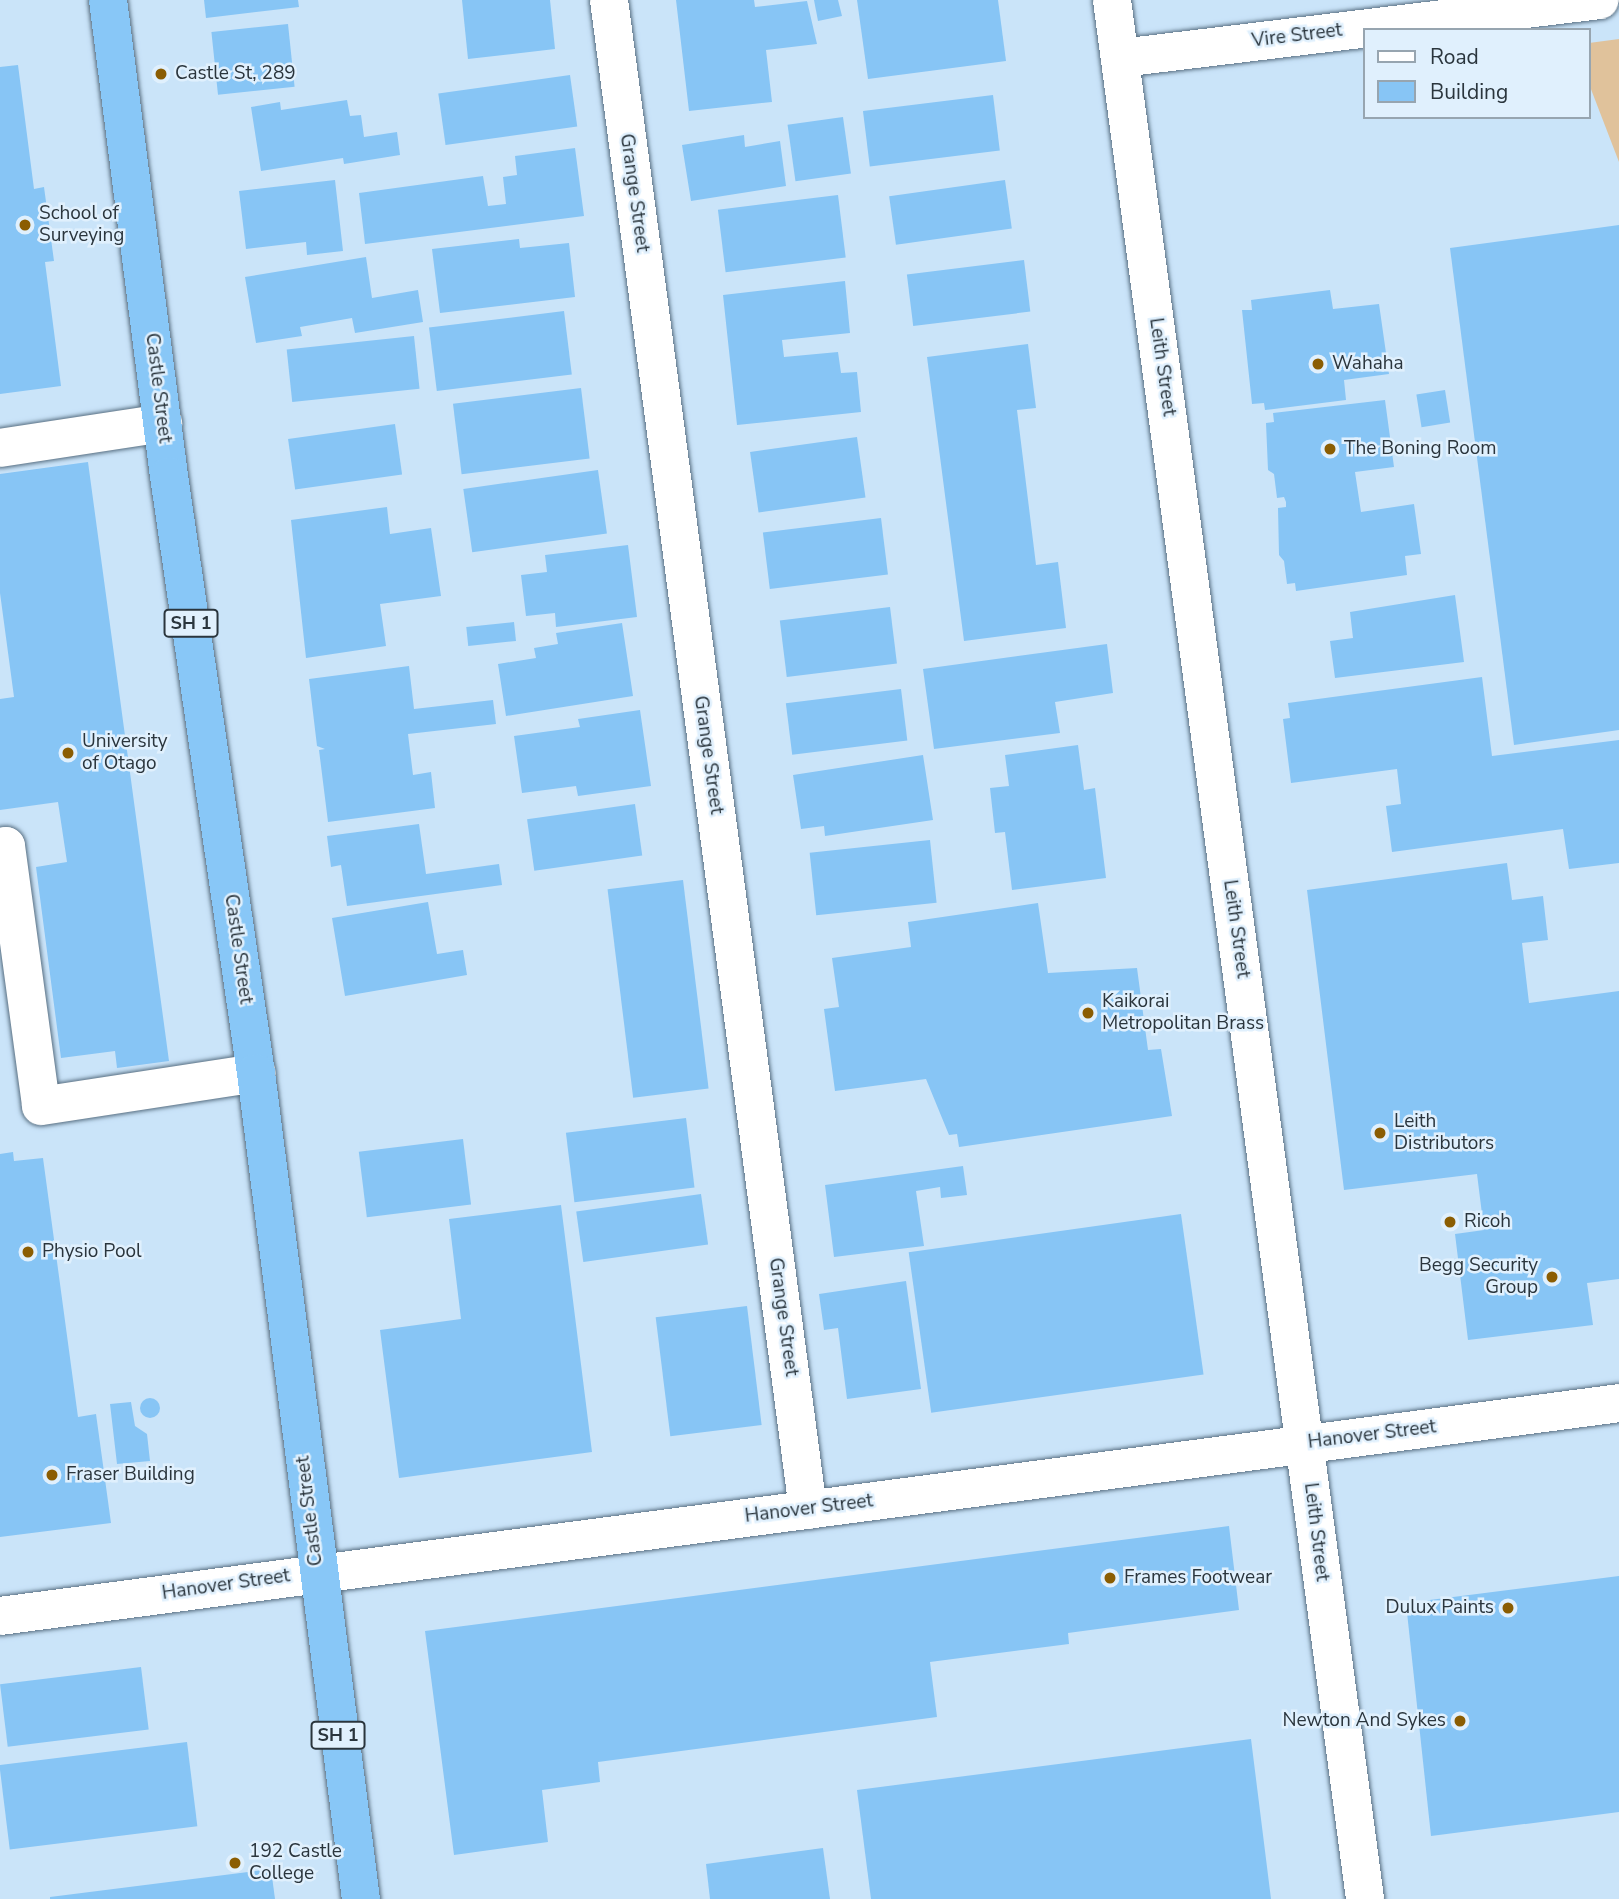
<!DOCTYPE html>
<html>
<head>
<meta charset="utf-8">
<style>
	body { margin:0 }
	#map { position:relative; width:1619px; height:1899px; overflow:hidden; background:#cae4f9; font-family:"Nunito Sans",sans-serif }
	div>[style] { position:absolute }
	.green>* { inset:0; background:#e0c29b }
	.building>* { inset:0; background:#87c5f5; transform-origin:0 0 }
	.round { border-radius:50% }
	.roads { filter:drop-shadow(0 0 2px #586f82) drop-shadow(0 0 2px #586f82) }
	.minor>* { height:38px; margin:-19px; padding:0 19px; transform-origin:19px; border-radius:19px; background:#fff }
	.highway>* { height:38px; margin:-19px; padding:0 19px; transform-origin:19px; border-radius:19px; background:#88c7f7 }
	.dots>* { width:19px; height:19px; translate:-50% -50%; box-sizing:border-box; border:4px solid #e0f0fd; border-radius:50% }
	span { translate:-50% -50%; white-space:nowrap; text-align:center; line-height:1.15; -webkit-text-stroke:5px #e0f0fd; paint-order:stroke }
	.shield-label span { padding:2px 5px; background:#e0f0fd; border:2px solid; border-radius:5px; -webkit-text-stroke-width:0 }
	.shield-label { font-size:18px; color:#2a353d; font-weight:700 }
	.street-label { font-size:19px; color:#2a353d }
	.poi-label { font-size:19px; color:#2a353d }
	.left { translate:0 -50%; text-align:left }
	.right { translate:-100% -50%; text-align:right }
	.legend { position:absolute; left:1363px; top:28px; width:228px; height:91px; box-sizing:border-box; background:#e0f0fd; border:2px solid #97a5b0; margin:0; padding:9px 12px; list-style:none; font-size:21px; color:#2a353d }
	.legend li { display:flex; align-items:center; gap:14px; height:35px }
	.legend b { width:35px; border:2px solid #97a5b0 }
</style>
</head>
<body>
<div id="map">
	<div class="green">
		<div style="clip-path:polygon(1619px 39px,1619px 162px,1589px 84px,1589px 43px)"></div>
	</div>
	<div class="building">
		<div style="clip-path:polygon(204px 0,298px 0,299px 7px,206px 18px)"></div>
		<div style="clip-path:polygon(462px 0,550px 0,555px 49px,468px 59px)"></div>
		<div style="clip-path:polygon(676px 0,754px 0,755px 7px,807px 1px,817px 44px,766px 50px,772px 102px,689px 111px)"></div>
		<div style="clip-path:polygon(814px 0,838px 0,842px 16px,818px 21px)"></div>
		<div style="clip-path:polygon(857px 0,998px 0,1006px 61px,868px 79px)"></div>
		<div style="left:288px;top:24px;width:63px;height:77px;rotate:84deg"></div>
		<div style="clip-path:polygon(18px 65px,34px 189px,44px 187px,54px 261px,45px 262px,61px 386px,0 394px,0 67px)"></div>
		<div style="left:570px;top:75px;width:52px;height:133px;rotate:82deg"></div>
		<div style="left:993px;top:95px;width:56px;height:131px;rotate:83deg"></div>
		<div style="clip-path:polygon(347px 100px,350px 116px,361px 115px,364px 137px,397px 132px,400px 155px,344px 164px,343px 158px,261px 171px,251px 107px,280px 102px,281px 110px)"></div>
		<div style="left:843px;top:117px;width:57px;height:56px;rotate:82deg"></div>
		<div style="clip-path:polygon(744px 135px,745px 147px,780px 141px,786px 186px,691px 201px,682px 145px)"></div>
		<div style="clip-path:polygon(575px 148px,584px 216px,365px 244px,359px 193px,483px 176px,488px 206px,506px 204px,503px 177px,517px 175px,515px 156px)"></div>
		<div style="clip-path:polygon(335px 180px,343px 251px,307px 255px,306px 242px,246px 249px,239px 191px)"></div>
		<div style="left:1005px;top:180px;width:49px;height:117px;rotate:82deg"></div>
		<div style="left:838px;top:195px;width:63px;height:121px;rotate:83deg"></div>
		<div style="clip-path:polygon(1619px 225px,1619px 730px,1514px 745px,1450px 248px)"></div>
		<div style="clip-path:polygon(519px 239px,520px 248px,569px 243px,575px 297px,440px 313px,432px 249px)"></div>
		<div style="clip-path:polygon(366px 257px,372px 298px,418px 290px,423px 322px,355px 333px,352px 318px,300px 327px,302px 336px,256px 343px,245px 277px)"></div>
		<div style="left:1024px;top:260px;width:52px;height:118px;rotate:83deg"></div>
		<div style="clip-path:polygon(845px 281px,850px 333px,782px 340px,784px 357px,838px 352px,841px 373px,857px 372px,861px 412px,737px 425px,723px 295px)"></div>
		<div style="clip-path:polygon(1330px 290px,1333px 309px,1379px 304px,1389px 374px,1344px 380px,1346px 400px,1265px 410px,1264px 403px,1252px 404px,1242px 310px,1252px 310px,1251px 300px)"></div>
		<div style="left:564px;top:311px;width:64px;height:136px;rotate:83deg"></div>
		<div style="left:414px;top:336px;width:53px;height:128px;rotate:84deg"></div>
		<div style="clip-path:polygon(1028px 344px,1036px 408px,1017px 410px,1036px 565px,1058px 562px,1066px 628px,964px 641px,927px 357px)"></div>
		<div style="left:581px;top:388px;width:71px;height:129px;rotate:83deg"></div>
		<div style="left:1445px;top:390px;width:33px;height:29px;rotate:81deg"></div>
		<div style="clip-path:polygon(1385px 400px,1394px 467px,1355px 472px,1361px 512px,1414px 504px,1421px 554px,1405px 556px,1407px 575px,1296px 591px,1295px 583px,1287px 584px,1284px 561px,1279px 555px,1278px 508px,1286px 507px,1286px 502px,1284px 497px,1277px 498px,1274px 474px,1268px 470px,1266px 423px,1274px 422px,1273px 413px)"></div>
		<div style="left:395px;top:424px;width:51px;height:108px;rotate:82deg"></div>
		<div style="left:857px;top:437px;width:61px;height:108px;rotate:82deg"></div>
		<div style="clip-path:polygon(88px 462px,169px 1061px,117px 1068px,115px 1051px,61px 1058px,36px 867px,67px 862px,58px 802px,0 810px,0 699px,14px 697px,0 593px,0 474px)"></div>
		<div style="left:598px;top:470px;width:64px;height:136px;rotate:82deg"></div>
		<div style="clip-path:polygon(387px 507px,390px 534px,431px 528px,441px 596px,380px 604px,386px 646px,306px 658px,291px 520px)"></div>
		<div style="left:881px;top:518px;width:57px;height:119px;rotate:83deg"></div>
		<div style="clip-path:polygon(628px 545px,637px 617px,556px 627px,555px 613px,526px 616px,521px 575px,547px 572px,545px 555px)"></div>
		<div style="clip-path:polygon(1455px 595px,1464px 662px,1335px 678px,1330px 641px,1353px 638px,1350px 612px)"></div>
		<div style="left:890px;top:607px;width:57px;height:111px;rotate:83deg"></div>
		<div style="left:514px;top:622px;width:19px;height:48px;rotate:84deg"></div>
		<div style="clip-path:polygon(622px 623px,633px 696px,506px 716px,498px 664px,536px 658px,534px 648px,558px 644px,556px 633px)"></div>
		<div style="clip-path:polygon(1107px 644px,1113px 693px,1055px 702px,1060px 733px,934px 749px,923px 669px)"></div>
		<div style="clip-path:polygon(409px 666px,414px 709px,493px 700px,496px 724px,408px 734px,413px 775px,431px 772px,435px 808px,328px 822px,319px 750px,325px 749px,317px 746px,309px 679px)"></div>
		<div style="clip-path:polygon(1482px 677px,1492px 756px,1619px 740px,1619px 863px,1569px 869px,1563px 829px,1392px 852px,1386px 806px,1401px 804px,1397px 769px,1291px 783px,1283px 719px,1290px 718px,1288px 703px)"></div>
		<div style="left:901px;top:689px;width:52px;height:116px;rotate:83deg"></div>
		<div style="clip-path:polygon(640px 710px,651px 786px,578px 796px,576px 786px,522px 793px,514px 736px,580px 727px,578px 719px)"></div>
		<div style="clip-path:polygon(1078px 745px,1084px 790px,1095px 788px,1106px 878px,1012px 890px,1005px 832px,995px 833px,990px 788px,1009px 786px,1005px 755px)"></div>
		<div style="clip-path:polygon(923px 755px,933px 820px,825px 836px,824px 826px,801px 829px,793px 775px)"></div>
		<div style="left:635px;top:804px;width:52px;height:109px;rotate:82deg"></div>
		<div style="clip-path:polygon(419px 824px,426px 874px,499px 864px,502px 885px,347px 906px,341px 865px,331px 867px,327px 836px)"></div>
		<div style="left:930px;top:840px;width:63px;height:121px;rotate:84deg"></div>
		<div style="clip-path:polygon(1507px 863px,1512px 900px,1543px 896px,1548px 940px,1522px 943px,1529px 1003px,1619px 991px,1619px 1279px,1587px 1283px,1593px 1325px,1468px 1340px,1455px 1234px,1484px 1230px,1477px 1174px,1344px 1190px,1307px 890px)"></div>
		<div style="left:683px;top:880px;width:210px;height:76px;rotate:83deg"></div>
		<div style="clip-path:polygon(428px 902px,437px 954px,463px 950px,467px 975px,345px 996px,332px 918px)"></div>
		<div style="clip-path:polygon(1038px 903px,1048px 973px,1137px 968px,1148px 1050px,1161px 1049px,1172px 1116px,959px 1147px,957px 1134px,949px 1135px,926px 1079px,835px 1091px,824px 1009px,839px 1007px,832px 958px,911px 947px,908px 922px)"></div>
		<div style="left:686px;top:1118px;width:70px;height:121px;rotate:83deg"></div>
		<div style="left:463px;top:1139px;width:66px;height:105px;rotate:83deg"></div>
		<div style="clip-path:polygon(13px 1152px,14px 1161px,43px 1158px,78px 1417px,96px 1414px,111px 1523px,0 1537px,0 1154px)"></div>
		<div style="clip-path:polygon(963px 1166px,967px 1195px,941px 1198px,940px 1187px,916px 1191px,924px 1246px,834px 1257px,825px 1185px)"></div>
		<div style="left:701px;top:1194px;width:51px;height:126px;rotate:82deg"></div>
		<div style="clip-path:polygon(561px 1205px,592px 1452px,399px 1478px,380px 1330px,461px 1319px,449px 1219px)"></div>
		<div style="left:1181px;top:1214px;width:162px;height:275px;rotate:82deg"></div>
		<div style="clip-path:polygon(906px 1281px,921px 1389px,847px 1399px,838px 1328px,824px 1330px,819px 1294px)"></div>
		<div style="left:747px;top:1306px;width:120px;height:92px;rotate:83deg"></div>
		<div class="round" style="left:140px;top:1398px;width:20px;height:20px"></div>
		<div style="clip-path:polygon(131px 1402px,135px 1426px,147px 1434px,150px 1461px,117px 1464px,110px 1404px)"></div>
		<div style="clip-path:polygon(1229px 1526px,1239px 1610px,1068px 1633px,1069px 1644px,930px 1662px,937px 1717px,598px 1762px,600px 1782px,542px 1790px,548px 1842px,454px 1855px,425px 1631px)"></div>
		<div style="clip-path:polygon(1619px 1576px,1619px 1812px,1431px 1836px,1406px 1603px)"></div>
		<div style="left:141px;top:1667px;width:63px;height:142px;rotate:83deg"></div>
		<div style="clip-path:polygon(1251px 1739px,1271px 1899px,871px 1899px,857px 1790px)"></div>
		<div style="left:187px;top:1742px;width:85px;height:189px;rotate:83deg"></div>
		<div style="clip-path:polygon(823px 1848px,830px 1899px,710px 1899px,706px 1864px)"></div>
		<div style="clip-path:polygon(271px 1869px,275px 1899px,50px 1899px,50px 1897px)"></div>
	</div>
	<div class="roads">
		<div class="minor">
			<div style="left:609px;top:0;width:1523px;rotate:82.49deg"></div>
			<div style="left:1112px;top:0;width:1916px;rotate:82.41deg"></div>
			<div style="left:1121px;top:58px;width:482px;rotate:-6.9deg"></div>
			<div style="left:0;top:448px;width:165px;rotate:-8.7deg"></div>
			<div style="left:0;top:847px;width:6px;rotate:-9deg"></div>
			<div style="left:6px;top:846px;width:262px;rotate:82.3deg"></div>
			<div style="left:41px;top:1106px;width:218px;rotate:-8.7deg"></div>
			<div style="left:0;top:1616px;width:1633px;rotate:-7.49deg"></div>
		</div>
		<div class="highway">
			<div style="left:108px;top:0;width:480px;rotate:82.7deg"></div>
			<div style="left:169px;top:476px;width:603px;rotate:81.71deg"></div>
			<div style="left:256px;top:1073px;width:833px;rotate:82.76deg"></div>
		</div>
	</div>
	<div class="dots">
		<div style="left:161px;top:74px;background:#8b5d02"></div>
		<div style="left:25px;top:225px;background:#8b5d02"></div>
		<div style="left:1318px;top:364px;background:#8b5d02"></div>
		<div style="left:1330px;top:449px;background:#8b5d02"></div>
		<div style="left:68px;top:753px;background:#8b5d02"></div>
		<div style="left:1088px;top:1013px;background:#8b5d02"></div>
		<div style="left:1380px;top:1133px;background:#8b5d02"></div>
		<div style="left:1450px;top:1222px;background:#8b5d02"></div>
		<div style="left:28px;top:1252px;background:#8b5d02"></div>
		<div style="left:1552px;top:1277px;background:#8b5d02"></div>
		<div style="left:52px;top:1475px;background:#8b5d02"></div>
		<div style="left:1110px;top:1578px;background:#8b5d02"></div>
		<div style="left:1508px;top:1608px;background:#8b5d02"></div>
		<div style="left:1460px;top:1721px;background:#8b5d02"></div>
		<div style="left:235px;top:1863px;background:#8b5d02"></div>
	</div>
	<div class="shield-label">
		<span style="left:191px;top:623px">SH 1</span>
		<span style="left:338px;top:1735px">SH 1</span>
	</div>
	<div class="street-label">
		<span style="left:1297px;top:36px;rotate:-7deg">Vire Street</span>
		<span style="left:634px;top:193px;rotate:82deg">Grange Street</span>
		<span style="left:1162px;top:367px;rotate:82deg">Leith Street</span>
		<span style="left:158px;top:388px;rotate:83deg">Castle Street</span>
		<span style="left:708px;top:755px;rotate:82deg">Grange Street</span>
		<span style="left:1236px;top:929px;rotate:82deg">Leith Street</span>
		<span style="left:238px;top:949px;rotate:82deg">Castle Street</span>
		<span style="left:783px;top:1317px;rotate:82deg">Grange Street</span>
		<span style="left:1372px;top:1435px;rotate:-7deg">Hanover Street</span>
		<span style="left:809px;top:1509px;rotate:-7deg">Hanover Street</span>
		<span style="left:310px;top:1511px;rotate:-97deg">Castle Street</span>
		<span style="left:1316px;top:1532px;rotate:83deg">Leith Street</span>
		<span style="left:226px;top:1585px;rotate:-8deg">Hanover Street</span>
	</div>
	<div class="poi-label">
		<span class="left" style="left:175px;top:74px">Castle St, 289</span>
		<span class="left" style="left:39px;top:225px">School of<br>Surveying</span>
		<span class="left" style="left:1332px;top:364px">Wahaha</span>
		<span class="left" style="left:1344px;top:449px">The Boning Room</span>
		<span class="left" style="left:82px;top:753px">University<br>of Otago</span>
		<span class="left" style="left:1102px;top:1013px">Kaikorai<br>Metropolitan Brass</span>
		<span class="left" style="left:1394px;top:1133px">Leith<br>Distributors</span>
		<span class="left" style="left:1464px;top:1222px">Ricoh</span>
		<span class="left" style="left:42px;top:1252px">Physio Pool</span>
		<span class="right" style="left:1538px;top:1277px">Begg Security<br>Group</span>
		<span class="left" style="left:66px;top:1475px">Fraser Building</span>
		<span class="left" style="left:1124px;top:1578px">Frames Footwear</span>
		<span class="right" style="left:1494px;top:1608px">Dulux Paints</span>
		<span class="right" style="left:1446px;top:1721px">Newton And Sykes</span>
		<span class="left" style="left:249px;top:1863px">192 Castle<br>College</span>
	</div>
	<ul class="legend">
	<li><b style="height:9px;background:#fff"></b>Road</li>
	<li><b style="height:19px;background:#87c5f5"></b>Building</li>
	</ul>
</div>
</body>
</html>
